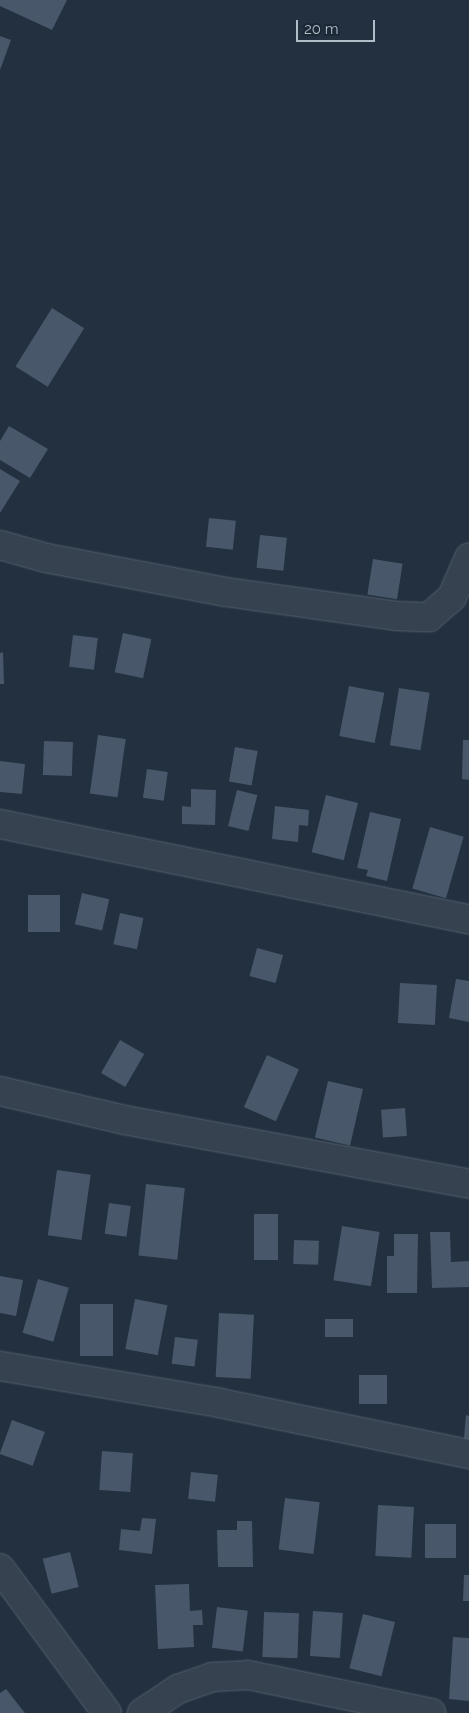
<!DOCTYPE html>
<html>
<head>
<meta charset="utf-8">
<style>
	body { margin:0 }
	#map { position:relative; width:469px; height:1713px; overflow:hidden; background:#223040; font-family:Raleway,sans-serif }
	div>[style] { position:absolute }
	.building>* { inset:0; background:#485769; transform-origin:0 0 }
	.roads { filter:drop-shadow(0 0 1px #54606d) drop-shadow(0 0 1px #54606d) }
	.minor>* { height:28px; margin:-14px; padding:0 14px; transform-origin:14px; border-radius:14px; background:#36424f }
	span { translate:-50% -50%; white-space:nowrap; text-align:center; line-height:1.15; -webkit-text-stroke:4.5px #1b2734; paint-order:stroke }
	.scale { position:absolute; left:296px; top:20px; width:79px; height:22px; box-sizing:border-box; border:2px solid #b2bdca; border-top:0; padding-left:6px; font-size:15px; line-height:18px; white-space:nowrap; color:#b2bdca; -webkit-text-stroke:4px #1b2734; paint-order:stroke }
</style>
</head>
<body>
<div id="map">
	<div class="building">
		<div style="clip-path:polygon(0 0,67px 0,52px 30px,0 6px)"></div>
		<div style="clip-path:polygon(0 36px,11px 40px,0 70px)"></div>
		<div style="left:52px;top:308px;width:38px;height:69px;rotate:32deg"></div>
		<div style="clip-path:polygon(9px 426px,48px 449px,30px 478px,0 460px,0 441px)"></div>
		<div style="clip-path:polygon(0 469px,20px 481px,0 513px)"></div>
		<div style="left:209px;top:518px;width:27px;height:29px;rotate:6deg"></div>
		<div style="left:260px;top:535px;width:27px;height:33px;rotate:6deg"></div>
		<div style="left:373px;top:559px;width:30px;height:36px;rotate:9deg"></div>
		<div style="left:123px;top:633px;width:29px;height:40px;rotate:12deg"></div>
		<div style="left:73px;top:635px;width:25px;height:32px;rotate:7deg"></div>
		<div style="clip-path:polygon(3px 652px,4px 684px,0 684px,0 653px)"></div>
		<div style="left:349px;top:686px;width:36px;height:51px;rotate:11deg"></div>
		<div style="left:399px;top:688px;width:31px;height:58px;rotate:9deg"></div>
		<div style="left:98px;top:735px;width:28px;height:59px;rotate:8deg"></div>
		<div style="clip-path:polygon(463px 740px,469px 740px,469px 780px,462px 779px)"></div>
		<div style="left:44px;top:741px;width:29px;height:34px;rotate:2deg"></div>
		<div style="left:235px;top:747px;width:23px;height:35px;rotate:10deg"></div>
		<div style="clip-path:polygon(0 761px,25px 764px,22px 794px,0 792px)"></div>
		<div style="left:147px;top:769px;width:21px;height:29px;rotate:8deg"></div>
		<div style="clip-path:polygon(191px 789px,216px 790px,215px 825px,182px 824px,182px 806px,191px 807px)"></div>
		<div style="left:237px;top:790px;width:21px;height:37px;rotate:14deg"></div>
		<div style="left:326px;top:795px;width:33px;height:59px;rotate:14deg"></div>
		<div style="clip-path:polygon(275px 806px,309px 810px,308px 826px,299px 825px,298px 842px,272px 839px)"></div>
		<div style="clip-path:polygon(370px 812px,401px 819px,387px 881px,366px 876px,368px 870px,357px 868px)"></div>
		<div style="left:430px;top:827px;width:35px;height:64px;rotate:16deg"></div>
		<div style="left:82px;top:893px;width:28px;height:32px;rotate:13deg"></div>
		<div style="left:28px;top:895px;width:32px;height:37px"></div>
		<div style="left:120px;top:913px;width:24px;height:32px;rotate:12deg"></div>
		<div style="left:257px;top:948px;width:27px;height:29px;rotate:15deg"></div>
		<div style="clip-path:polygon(456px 979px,469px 981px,469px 1022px,449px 1018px)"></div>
		<div style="left:400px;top:983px;width:37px;height:40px;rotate:3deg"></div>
		<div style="left:120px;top:1040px;width:28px;height:38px;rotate:30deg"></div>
		<div style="left:267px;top:1055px;width:35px;height:57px;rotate:24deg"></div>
		<div style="left:328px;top:1081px;width:36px;height:58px;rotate:13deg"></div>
		<div style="left:405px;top:1108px;width:28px;height:24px;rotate:86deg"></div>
		<div style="left:57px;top:1170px;width:34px;height:66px;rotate:8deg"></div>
		<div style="left:146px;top:1184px;width:39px;height:72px;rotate:6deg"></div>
		<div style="left:109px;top:1203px;width:22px;height:31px;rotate:8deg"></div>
		<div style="left:254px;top:1214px;width:24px;height:46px"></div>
		<div style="left:342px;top:1226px;width:38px;height:55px;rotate:9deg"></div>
		<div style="clip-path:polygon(430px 1232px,450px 1232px,451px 1262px,469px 1261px,469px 1287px,432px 1288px)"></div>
		<div style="clip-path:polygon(394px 1234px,418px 1234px,417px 1293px,387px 1293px,387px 1256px,394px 1256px)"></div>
		<div style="left:294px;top:1240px;width:25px;height:24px;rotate:2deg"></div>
		<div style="clip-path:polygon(0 1276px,23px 1280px,16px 1316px,0 1313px)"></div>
		<div style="left:38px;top:1279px;width:32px;height:56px;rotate:16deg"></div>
		<div style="left:135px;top:1299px;width:33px;height:51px;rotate:11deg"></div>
		<div style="left:80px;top:1304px;width:33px;height:52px"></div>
		<div style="left:219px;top:1313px;width:35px;height:64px;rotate:3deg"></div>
		<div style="left:325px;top:1319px;width:28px;height:18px"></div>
		<div style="left:175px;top:1337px;width:23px;height:27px;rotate:7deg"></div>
		<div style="left:359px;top:1375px;width:28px;height:29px"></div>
		<div style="clip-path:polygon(466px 1415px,469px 1416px,469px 1449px,463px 1449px)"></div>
		<div style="left:12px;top:1420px;width:35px;height:36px;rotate:20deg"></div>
		<div style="left:102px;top:1451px;width:31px;height:39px;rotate:4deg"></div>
		<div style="left:191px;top:1472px;width:27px;height:27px;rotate:6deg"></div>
		<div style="left:285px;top:1498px;width:35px;height:52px;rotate:7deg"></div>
		<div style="left:378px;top:1505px;width:36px;height:51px;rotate:3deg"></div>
		<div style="clip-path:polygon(142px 1518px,156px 1519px,152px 1554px,119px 1550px,121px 1529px,140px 1531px)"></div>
		<div style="clip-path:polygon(237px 1521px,252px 1521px,253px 1567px,218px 1567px,217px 1530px,237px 1530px)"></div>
		<div style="left:456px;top:1524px;width:34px;height:31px;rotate:90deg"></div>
		<div style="left:70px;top:1552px;width:36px;height:28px;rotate:76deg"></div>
		<div style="clip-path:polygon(464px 1575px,469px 1575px,469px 1601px,463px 1601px)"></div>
		<div style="clip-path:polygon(189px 1584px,190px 1611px,202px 1610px,203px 1625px,193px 1625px,194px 1647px,158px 1649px,155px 1585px)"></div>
		<div style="left:217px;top:1607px;width:31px;height:41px;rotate:7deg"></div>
		<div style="left:313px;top:1611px;width:30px;height:45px;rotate:4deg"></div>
		<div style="left:264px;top:1612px;width:35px;height:45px;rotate:2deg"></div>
		<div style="left:363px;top:1614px;width:33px;height:56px;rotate:14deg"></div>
		<div style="clip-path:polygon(453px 1637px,469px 1638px,469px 1701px,449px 1699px)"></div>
		<div style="clip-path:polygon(6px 1689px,25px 1713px,0 1713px,0 1693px)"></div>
	</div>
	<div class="roads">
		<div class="minor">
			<div style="left:0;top:545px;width:48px;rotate:15.8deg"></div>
			<div style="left:46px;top:558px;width:183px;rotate:10.7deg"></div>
			<div style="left:226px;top:592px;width:172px;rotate:8deg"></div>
			<div style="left:396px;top:616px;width:33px;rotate:2deg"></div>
			<div style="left:429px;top:617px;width:30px;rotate:-41deg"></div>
			<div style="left:452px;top:597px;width:43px;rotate:-66.4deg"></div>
			<div style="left:0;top:824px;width:479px;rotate:11.5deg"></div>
			<div style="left:0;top:1091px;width:128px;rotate:13.1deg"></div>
			<div style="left:125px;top:1120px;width:350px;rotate:10.5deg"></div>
			<div style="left:0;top:1366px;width:223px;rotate:9.5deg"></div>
			<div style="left:220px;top:1403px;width:254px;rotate:11.6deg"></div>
			<div style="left:0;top:1568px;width:180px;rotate:53.6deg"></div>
			<div style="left:142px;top:1713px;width:43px;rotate:-33.7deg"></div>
			<div style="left:178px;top:1689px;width:36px;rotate:-19deg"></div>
			<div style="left:212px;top:1677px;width:36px;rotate:-3deg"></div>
			<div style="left:248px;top:1675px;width:187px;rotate:11.7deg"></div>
		</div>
	</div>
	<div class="scale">20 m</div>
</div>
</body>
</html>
